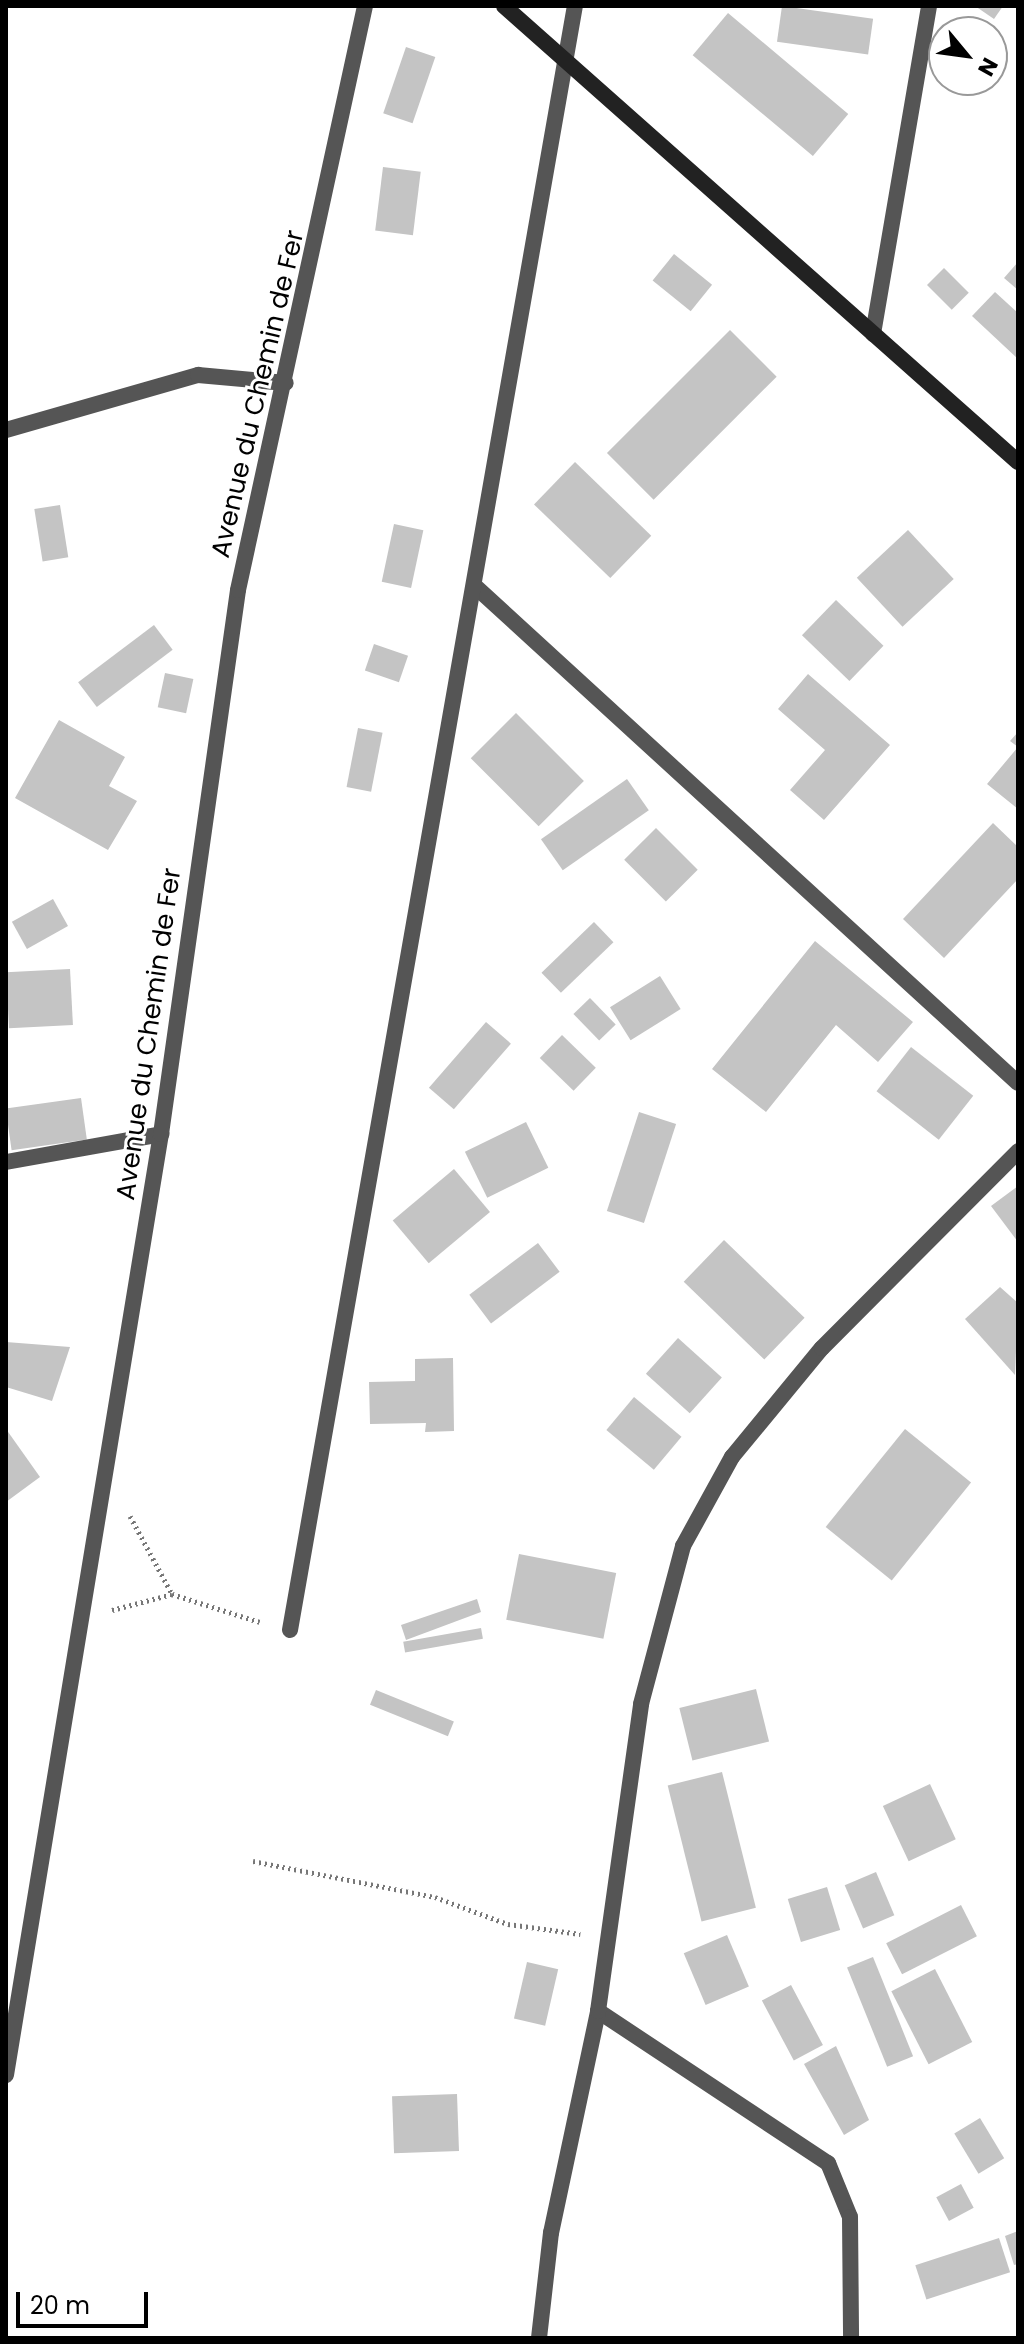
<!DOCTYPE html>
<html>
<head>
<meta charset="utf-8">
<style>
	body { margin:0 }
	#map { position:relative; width:1024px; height:2344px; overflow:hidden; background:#fff; font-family:Poppins,sans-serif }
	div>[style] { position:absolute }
	.building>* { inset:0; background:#c4c4c4; transform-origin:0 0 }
	.path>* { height:5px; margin-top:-2.5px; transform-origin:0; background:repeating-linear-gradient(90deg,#777 0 2px,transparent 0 6px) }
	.street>* { height:16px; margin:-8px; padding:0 8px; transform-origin:8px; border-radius:8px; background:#555 }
	.secondary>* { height:16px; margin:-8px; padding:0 8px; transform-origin:8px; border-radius:8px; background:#222 }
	span { translate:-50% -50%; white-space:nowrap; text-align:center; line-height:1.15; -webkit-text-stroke:6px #fff; paint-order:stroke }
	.street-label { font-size:26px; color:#000 }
	.frame { position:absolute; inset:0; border:8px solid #000; pointer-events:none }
	.north { position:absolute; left:928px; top:16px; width:80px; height:80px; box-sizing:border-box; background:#fff; border:2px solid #999; border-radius:50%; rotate:119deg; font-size:22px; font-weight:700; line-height:32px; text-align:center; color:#000 }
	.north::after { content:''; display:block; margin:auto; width:28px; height:36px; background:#000; clip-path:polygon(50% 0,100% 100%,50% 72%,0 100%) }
	.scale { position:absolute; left:16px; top:2292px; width:132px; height:36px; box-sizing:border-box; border:4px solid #000; border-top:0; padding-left:10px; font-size:24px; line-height:28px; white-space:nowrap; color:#000; -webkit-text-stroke:6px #fff; paint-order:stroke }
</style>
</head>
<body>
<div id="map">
	<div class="building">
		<div style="left:782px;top:6px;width:92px;height:36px;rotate:8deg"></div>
		<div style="clip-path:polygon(975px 6px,1003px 6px,994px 19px)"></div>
		<div style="left:728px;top:13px;width:157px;height:55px;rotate:40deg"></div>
		<div style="left:406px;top:47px;width:31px;height:70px;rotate:19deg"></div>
		<div style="left:383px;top:167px;width:38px;height:64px;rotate:7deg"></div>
		<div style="left:674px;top:254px;width:49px;height:34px;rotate:39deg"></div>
		<div style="clip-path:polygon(1018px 262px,1018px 290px,1004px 278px)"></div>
		<div style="left:944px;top:268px;width:35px;height:24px;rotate:45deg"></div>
		<div style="clip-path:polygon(995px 292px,1018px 313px,1018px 359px,972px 316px)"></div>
		<div style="left:730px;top:330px;width:66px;height:174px;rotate:45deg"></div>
		<div style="left:575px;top:462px;width:106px;height:59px;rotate:44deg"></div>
		<div style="left:60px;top:505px;width:53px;height:26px;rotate:81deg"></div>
		<div style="left:394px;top:524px;width:30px;height:59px;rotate:12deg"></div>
		<div style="left:908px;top:530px;width:67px;height:70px;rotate:47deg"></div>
		<div style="left:836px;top:600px;width:66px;height:49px;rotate:44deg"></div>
		<div style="left:154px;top:625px;width:31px;height:95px;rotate:53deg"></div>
		<div style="left:374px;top:644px;width:36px;height:28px;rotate:19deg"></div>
		<div style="left:165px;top:673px;width:29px;height:35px;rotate:12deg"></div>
		<div style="clip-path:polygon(808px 674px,890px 745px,824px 820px,790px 790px,825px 750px,778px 709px)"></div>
		<div style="left:516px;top:713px;width:96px;height:64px;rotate:45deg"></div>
		<div style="clip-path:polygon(59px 720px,125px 757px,109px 786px,137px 801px,108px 850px,15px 798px)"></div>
		<div style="left:358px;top:728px;width:25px;height:60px;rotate:11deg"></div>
		<div style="clip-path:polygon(1018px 732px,1018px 809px,987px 784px,1018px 747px,1010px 741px)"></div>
		<div style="left:627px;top:779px;width:38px;height:105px;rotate:55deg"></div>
		<div style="clip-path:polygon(993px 823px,1018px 847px,1018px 879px,944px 958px,903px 919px)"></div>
		<div style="left:656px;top:828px;width:59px;height:45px;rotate:45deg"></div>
		<div style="left:53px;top:899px;width:31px;height:47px;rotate:61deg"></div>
		<div style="left:594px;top:922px;width:28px;height:73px;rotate:46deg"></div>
		<div style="clip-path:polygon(815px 941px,913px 1022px,878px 1062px,836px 1025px,766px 1112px,712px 1069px)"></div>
		<div style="left:70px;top:969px;width:56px;height:64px;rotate:87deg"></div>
		<div style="left:660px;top:976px;width:39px;height:59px;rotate:58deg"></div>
		<div style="left:590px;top:998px;width:37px;height:23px;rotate:46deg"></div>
		<div style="left:486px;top:1022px;width:33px;height:87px;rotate:41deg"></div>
		<div style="left:562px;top:1035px;width:47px;height:32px;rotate:44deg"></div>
		<div style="left:911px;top:1047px;width:79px;height:56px;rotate:38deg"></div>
		<div style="left:81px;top:1098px;width:42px;height:76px;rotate:82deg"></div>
		<div style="left:639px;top:1112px;width:39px;height:104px;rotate:18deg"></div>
		<div style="left:526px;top:1122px;width:51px;height:68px;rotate:64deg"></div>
		<div style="left:454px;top:1169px;width:56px;height:80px;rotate:50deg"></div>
		<div style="clip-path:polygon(1018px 1186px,1018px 1242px,991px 1206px)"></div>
		<div style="left:724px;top:1240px;width:112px;height:58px;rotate:44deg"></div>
		<div style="left:538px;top:1243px;width:36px;height:86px;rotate:53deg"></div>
		<div style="clip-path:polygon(1000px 1287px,1018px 1303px,1015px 1375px,965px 1319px)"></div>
		<div style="left:678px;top:1338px;width:59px;height:48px;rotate:42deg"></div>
		<div style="clip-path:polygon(6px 1342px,70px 1347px,52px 1401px,6px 1387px)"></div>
		<div style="clip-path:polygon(453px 1358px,454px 1431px,425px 1432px,426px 1423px,370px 1424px,369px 1382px,415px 1381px,415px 1359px)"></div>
		<div style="left:634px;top:1397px;width:62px;height:43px;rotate:40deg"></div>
		<div style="clip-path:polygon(6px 1429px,40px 1477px,6px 1502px)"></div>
		<div style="left:905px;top:1429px;width:85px;height:126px;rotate:39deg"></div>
		<div style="left:519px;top:1554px;width:99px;height:67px;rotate:11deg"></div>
		<div style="clip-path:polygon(477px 1599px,481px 1612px,406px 1640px,401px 1625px)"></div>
		<div style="left:481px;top:1628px;width:11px;height:79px;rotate:80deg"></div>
		<div style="left:756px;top:1689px;width:54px;height:79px;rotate:76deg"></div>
		<div style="left:376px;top:1690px;width:84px;height:16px;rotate:22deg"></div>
		<div style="left:722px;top:1772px;width:140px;height:56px;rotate:76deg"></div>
		<div style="left:930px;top:1784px;width:61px;height:52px;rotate:65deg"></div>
		<div style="left:876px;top:1872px;width:47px;height:34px;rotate:67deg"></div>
		<div style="left:827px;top:1887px;width:45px;height:41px;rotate:73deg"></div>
		<div style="left:961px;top:1905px;width:35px;height:84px;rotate:63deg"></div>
		<div style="left:727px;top:1935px;width:56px;height:47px;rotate:67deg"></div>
		<div style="left:873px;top:1957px;width:107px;height:28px;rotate:68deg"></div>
		<div style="left:527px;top:1962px;width:32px;height:58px;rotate:13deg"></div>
		<div style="left:935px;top:1969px;width:82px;height:49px;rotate:63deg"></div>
		<div style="left:791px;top:1985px;width:68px;height:33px;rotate:62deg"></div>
		<div style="clip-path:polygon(836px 2046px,869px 2120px,844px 2135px,804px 2064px)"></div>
		<div style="left:457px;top:2094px;width:57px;height:65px;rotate:88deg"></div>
		<div style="left:980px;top:2118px;width:47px;height:30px;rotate:59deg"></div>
		<div style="left:961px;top:2184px;width:27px;height:28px;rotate:62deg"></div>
		<div style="clip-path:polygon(1018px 2231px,1018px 2264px,1014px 2265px,1005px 2236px)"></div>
		<div style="left:999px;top:2238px;width:36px;height:88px;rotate:72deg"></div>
	</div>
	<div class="path">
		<div style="left:130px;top:1516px;width:89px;rotate:61.7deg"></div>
		<div style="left:112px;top:1610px;width:62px;rotate:-14.9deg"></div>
		<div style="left:172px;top:1594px;width:92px;rotate:17.7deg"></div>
		<div style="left:253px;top:1861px;width:186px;rotate:11.2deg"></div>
		<div style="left:435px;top:1897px;width:78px;rotate:20.3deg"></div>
		<div style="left:508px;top:1924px;width:73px;rotate:7.9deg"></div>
	</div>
	<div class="street">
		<div style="left:873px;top:334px;width:333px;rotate:-80.3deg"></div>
		<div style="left:6px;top:430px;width:200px;rotate:-16deg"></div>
		<div style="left:198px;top:375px;width:88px;rotate:5.2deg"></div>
		<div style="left:477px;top:588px;width:733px;rotate:42.46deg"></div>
		<div style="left:6px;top:1162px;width:158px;rotate:-10.2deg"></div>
		<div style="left:290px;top:1630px;width:1649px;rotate:-80.05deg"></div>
		<div style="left:598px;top:2011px;width:276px;rotate:33.5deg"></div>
		<div style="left:828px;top:2163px;width:58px;rotate:67.8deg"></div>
		<div style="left:850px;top:2217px;width:121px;rotate:89.5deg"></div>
		<div style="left:6px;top:2075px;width:954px;rotate:-80.65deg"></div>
		<div style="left:161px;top:1134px;width:549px;rotate:-81.94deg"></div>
		<div style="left:238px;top:590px;width:598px;rotate:-77.73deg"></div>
		<div style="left:539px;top:2338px;width:106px;rotate:-83.5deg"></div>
		<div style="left:551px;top:2233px;width:227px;rotate:-78deg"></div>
		<div style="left:598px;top:2011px;width:310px;rotate:-82deg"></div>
		<div style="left:641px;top:1704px;width:163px;rotate:-75.1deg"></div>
		<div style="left:683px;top:1546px;width:102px;rotate:-61.2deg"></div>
		<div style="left:732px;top:1457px;width:141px;rotate:-50.5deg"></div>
		<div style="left:822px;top:1348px;width:278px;rotate:-45.1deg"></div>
	</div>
	<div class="secondary">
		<div style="left:504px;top:6px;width:687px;rotate:41.58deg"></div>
	</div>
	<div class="street-label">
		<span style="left:258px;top:394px;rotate:-77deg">Avenue du Chemin de Fer</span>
		<span style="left:149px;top:1034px;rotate:-82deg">Avenue du Chemin de Fer</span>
	</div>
	<div class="frame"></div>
	<div class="north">N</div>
	<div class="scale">20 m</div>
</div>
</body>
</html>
